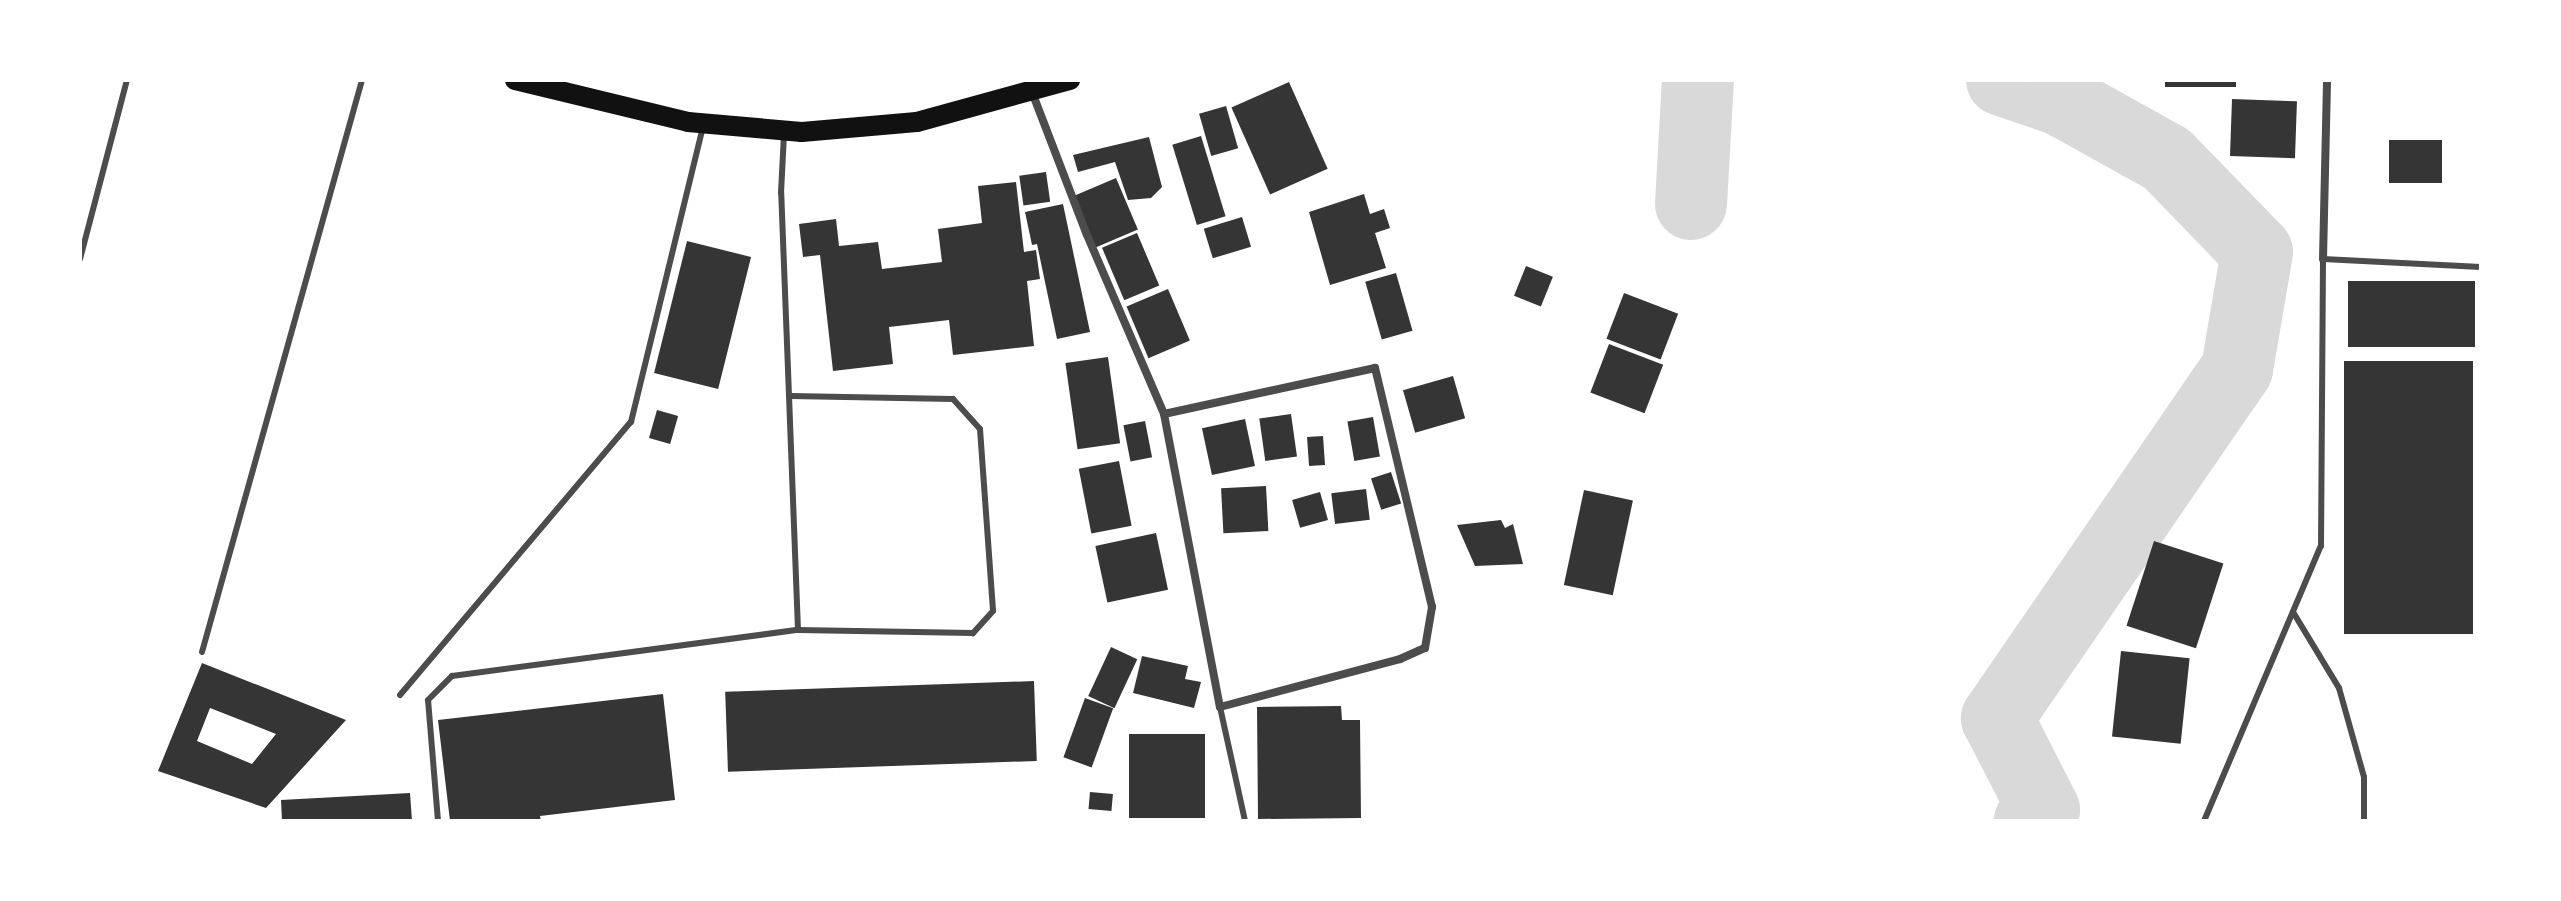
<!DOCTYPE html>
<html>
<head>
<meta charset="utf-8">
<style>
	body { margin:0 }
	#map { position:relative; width:2561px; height:901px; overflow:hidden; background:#fff; font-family:Helvetica,sans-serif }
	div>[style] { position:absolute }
	.river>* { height:72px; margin:-36px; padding:0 36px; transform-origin:36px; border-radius:36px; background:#d9d9d9 }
	.building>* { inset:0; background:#353535; transform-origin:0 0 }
	.service>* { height:6px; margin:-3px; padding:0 3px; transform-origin:3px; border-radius:3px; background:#4c4c4c }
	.minor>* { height:8px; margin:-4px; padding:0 4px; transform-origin:4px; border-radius:4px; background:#4c4c4c }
	.primary>* { height:20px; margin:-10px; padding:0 10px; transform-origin:10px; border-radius:10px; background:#111 }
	span { translate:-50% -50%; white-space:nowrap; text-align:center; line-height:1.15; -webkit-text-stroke:8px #fff; paint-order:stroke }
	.frame { position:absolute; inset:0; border:82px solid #fff; pointer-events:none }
</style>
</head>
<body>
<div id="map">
	<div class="river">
		<div style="left:2002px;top:80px;width:62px;rotate:18.7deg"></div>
		<div style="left:2061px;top:100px;width:121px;rotate:29.1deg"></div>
		<div style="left:2167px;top:159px;width:129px;rotate:45.9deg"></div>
		<div style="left:2257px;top:252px;width:119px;rotate:99.7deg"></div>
		<div style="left:2237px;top:369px;width:424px;rotate:124.5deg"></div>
		<div style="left:1997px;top:718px;width:103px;rotate:62.9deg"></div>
		<div style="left:2044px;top:810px;width:18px;rotate:142deg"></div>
		<div style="left:1691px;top:204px;width:124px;rotate:-86.8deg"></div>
	</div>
	<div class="building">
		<div style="left:2165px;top:80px;width:71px;height:7px"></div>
		<div style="left:1289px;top:82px;width:95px;height:63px;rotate:66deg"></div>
		<div style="left:2232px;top:99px;width:65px;height:57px;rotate:2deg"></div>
		<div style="left:1226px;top:106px;width:44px;height:28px;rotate:74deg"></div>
		<div style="left:1201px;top:136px;width:84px;height:30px;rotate:73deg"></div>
		<div style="clip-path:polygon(1149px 137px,1162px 187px,1151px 198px,1128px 200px,1115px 162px,1078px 172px,1073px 155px)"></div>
		<div style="left:2389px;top:140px;width:53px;height:43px"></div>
		<div style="left:1046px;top:172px;width:30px;height:27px;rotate:82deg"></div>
		<div style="left:1116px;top:178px;width:56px;height:46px;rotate:67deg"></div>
		<div style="clip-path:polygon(1016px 182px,1024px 252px,1036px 250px,1040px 279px,1027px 281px,1034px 346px,953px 355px,949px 320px,889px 327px,893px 364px,833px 371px,820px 255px,803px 257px,799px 224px,836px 219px,839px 246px,878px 242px,882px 269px,942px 262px,938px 229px,982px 223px,978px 186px)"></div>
		<div style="clip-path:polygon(1364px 194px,1370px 214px,1384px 209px,1390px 228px,1375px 233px,1386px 268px,1330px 285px,1309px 212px)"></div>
		<div style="clip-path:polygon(1063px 204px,1090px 332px,1057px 339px,1037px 244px,1032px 245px,1025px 212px)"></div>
		<div style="left:1242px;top:217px;width:31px;height:40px;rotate:73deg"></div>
		<div style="left:1137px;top:233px;width:57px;height:38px;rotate:67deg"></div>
		<div style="left:687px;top:241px;width:66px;height:136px;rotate:14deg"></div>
		<div style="left:1526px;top:266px;width:29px;height:32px;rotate:22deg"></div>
		<div style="left:1396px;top:273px;width:60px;height:32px;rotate:74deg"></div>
		<div style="left:2348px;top:281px;width:127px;height:66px"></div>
		<div style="left:1168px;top:289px;width:56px;height:45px;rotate:67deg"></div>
		<div style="left:1624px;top:293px;width:58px;height:49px;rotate:21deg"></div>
		<div style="left:1609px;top:344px;width:58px;height:52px;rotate:21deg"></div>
		<div style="left:1108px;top:357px;width:87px;height:43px;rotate:82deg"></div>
		<div style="left:2344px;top:361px;width:129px;height:273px"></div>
		<div style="left:1453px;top:376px;width:44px;height:52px;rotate:74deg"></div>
		<div style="left:657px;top:410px;width:22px;height:29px;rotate:16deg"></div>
		<div style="left:1291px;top:414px;width:43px;height:32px;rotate:82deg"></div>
		<div style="left:1373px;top:417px;width:40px;height:26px;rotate:80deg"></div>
		<div style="left:1245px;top:419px;width:48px;height:44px;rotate:78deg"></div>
		<div style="left:1145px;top:421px;width:37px;height:22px;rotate:79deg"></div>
		<div style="left:1323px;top:436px;width:29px;height:16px;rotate:86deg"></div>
		<div style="left:1119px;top:461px;width:66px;height:41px;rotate:79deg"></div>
		<div style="left:1391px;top:472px;width:33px;height:21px;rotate:72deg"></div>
		<div style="left:1266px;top:486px;width:45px;height:45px;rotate:87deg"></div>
		<div style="left:1366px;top:489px;width:31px;height:35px;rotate:83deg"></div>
		<div style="left:1584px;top:490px;width:50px;height:97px;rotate:12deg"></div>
		<div style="left:1320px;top:492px;width:29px;height:29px;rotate:74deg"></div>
		<div style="clip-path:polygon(1501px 520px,1505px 528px,1513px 524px,1523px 564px,1475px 566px,1457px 525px)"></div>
		<div style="left:1156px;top:533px;width:58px;height:62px;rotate:78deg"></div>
		<div style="left:2154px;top:541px;width:73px;height:89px;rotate:18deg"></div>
		<div style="left:1111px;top:647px;width:29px;height:54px;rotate:25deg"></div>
		<div style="left:2121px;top:651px;width:69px;height:86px;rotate:6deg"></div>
		<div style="clip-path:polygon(1142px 656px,1188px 666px,1185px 679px,1201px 682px,1194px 708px,1133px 693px)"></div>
		<div style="clip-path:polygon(evenodd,202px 663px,346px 720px,266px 808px,158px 771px,202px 663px,210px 708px,276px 734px,252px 764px,197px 741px,210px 708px)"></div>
		<div style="left:1034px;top:681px;width:80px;height:309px;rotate:88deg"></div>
		<div style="clip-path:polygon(663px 694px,675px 800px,540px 816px,541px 821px,450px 821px,438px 720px)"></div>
		<div style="left:1085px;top:698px;width:30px;height:63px;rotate:20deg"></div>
		<div style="clip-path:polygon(1341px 706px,1342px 720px,1360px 720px,1361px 818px,1258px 819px,1257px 707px)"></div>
		<div style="left:1129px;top:734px;width:76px;height:84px"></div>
		<div style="left:1090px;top:792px;width:23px;height:17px;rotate:5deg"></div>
		<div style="clip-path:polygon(410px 793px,412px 821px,282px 821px,281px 800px)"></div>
	</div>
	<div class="service">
		<div style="left:80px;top:259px;width:185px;rotate:-75.3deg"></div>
		<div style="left:791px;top:396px;width:162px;rotate:1.1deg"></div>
		<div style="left:953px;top:399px;width:40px;rotate:48deg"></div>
		<div style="left:980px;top:429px;width:182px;rotate:85.9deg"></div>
		<div style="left:993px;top:611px;width:30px;rotate:132deg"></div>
		<div style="left:973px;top:633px;width:175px;rotate:-179deg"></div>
		<div style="left:2293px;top:612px;width:89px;rotate:58.8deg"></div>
		<div style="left:2339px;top:688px;width:92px;rotate:74.3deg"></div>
		<div style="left:2364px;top:777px;width:44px;rotate:90deg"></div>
		<div style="left:202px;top:652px;width:594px;rotate:-74.37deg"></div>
		<div style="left:400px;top:695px;width:358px;rotate:-49.8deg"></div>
		<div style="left:631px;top:422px;width:304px;rotate:-76.3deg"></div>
		<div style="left:1220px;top:707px;width:117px;rotate:77.6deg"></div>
		<div style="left:438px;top:821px;width:121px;rotate:-94.7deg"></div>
		<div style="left:428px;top:700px;width:34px;rotate:-45deg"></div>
		<div style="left:452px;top:676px;width:349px;rotate:-7.6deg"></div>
		<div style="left:798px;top:630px;width:437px;rotate:-92.2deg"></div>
		<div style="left:781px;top:193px;width:59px;rotate:-87.1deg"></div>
		<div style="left:2204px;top:821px;width:299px;rotate:-67deg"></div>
		<div style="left:2321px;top:546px;width:287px;rotate:-89.6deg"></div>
		<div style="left:2323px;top:259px;width:158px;rotate:2.9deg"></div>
	</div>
	<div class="minor">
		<div style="left:1032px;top:92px;width:153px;rotate:69deg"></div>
		<div style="left:1087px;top:235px;width:195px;rotate:66.7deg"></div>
		<div style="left:1164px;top:414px;width:298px;rotate:79.2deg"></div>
		<div style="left:1220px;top:707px;width:186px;rotate:-14.9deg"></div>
		<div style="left:1400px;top:659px;width:27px;rotate:-24deg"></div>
		<div style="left:1425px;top:648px;width:42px;rotate:-80.3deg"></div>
		<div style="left:1432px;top:607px;width:246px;rotate:-103.4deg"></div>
		<div style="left:1375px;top:368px;width:216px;rotate:167.7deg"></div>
		<div style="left:2323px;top:259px;width:179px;rotate:-88.7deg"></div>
	</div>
	<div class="primary">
		<div style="left:515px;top:80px;width:178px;rotate:13.6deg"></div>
		<div style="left:688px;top:122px;width:114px;rotate:5deg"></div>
		<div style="left:802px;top:132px;width:115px;rotate:-5deg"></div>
		<div style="left:917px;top:122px;width:159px;rotate:-15.4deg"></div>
	</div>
	<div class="frame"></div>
</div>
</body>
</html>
